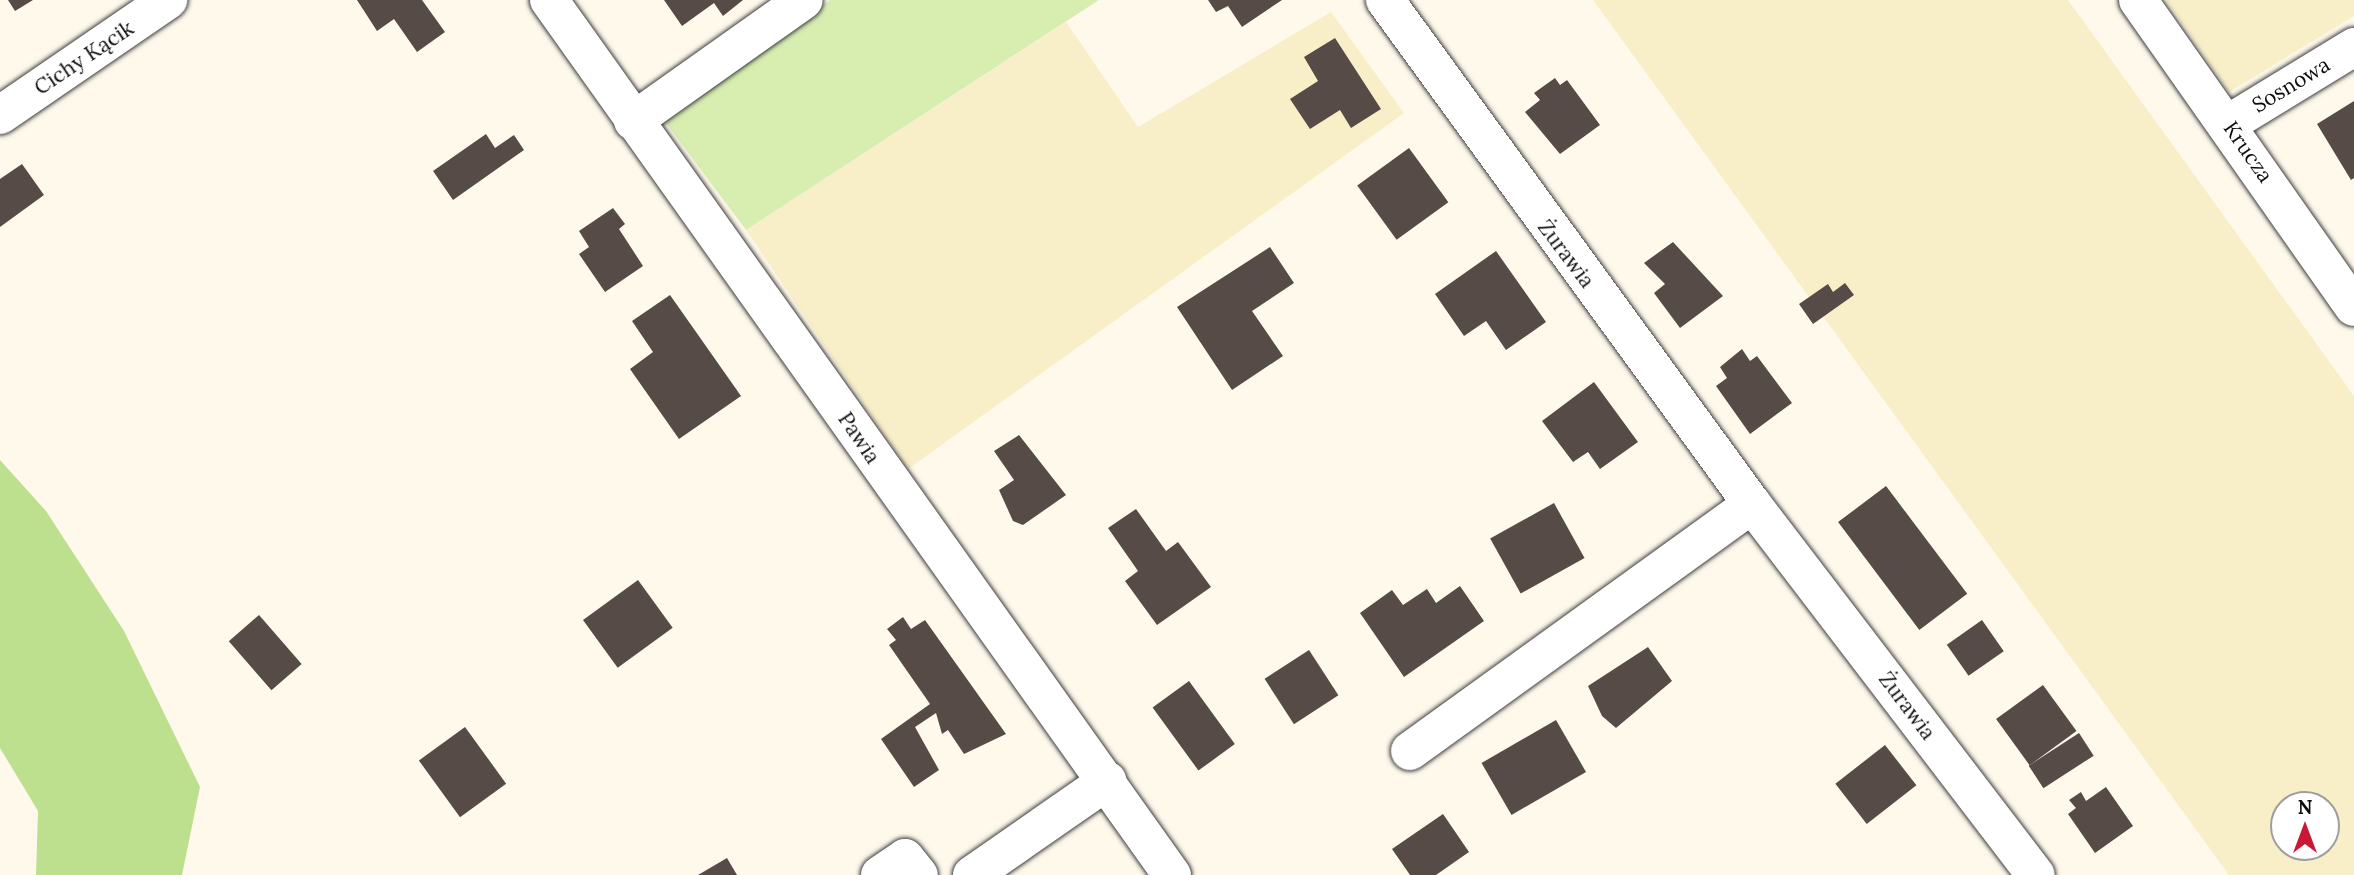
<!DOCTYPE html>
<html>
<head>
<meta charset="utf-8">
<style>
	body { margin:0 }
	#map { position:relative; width:2354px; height:875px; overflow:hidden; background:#fff9ec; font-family:Lora,serif }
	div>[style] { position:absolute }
	.farmland>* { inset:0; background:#f8eec8 }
	.green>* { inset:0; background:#d8eeb1 }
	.forest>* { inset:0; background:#bde08e }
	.building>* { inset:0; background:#564b47; transform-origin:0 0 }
	.roads { filter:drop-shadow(0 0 2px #3f3f3f) drop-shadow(0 0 2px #3f3f3f) }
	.minor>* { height:38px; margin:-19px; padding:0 19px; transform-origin:19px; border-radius:19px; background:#fff }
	span { translate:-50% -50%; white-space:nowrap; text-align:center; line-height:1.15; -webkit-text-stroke:7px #fff; paint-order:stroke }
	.street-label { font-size:21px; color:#0c0c0c }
	.north { position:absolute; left:2270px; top:791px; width:70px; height:70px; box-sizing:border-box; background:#fff; border:2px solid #9e9e9e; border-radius:50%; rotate:0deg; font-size:19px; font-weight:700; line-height:28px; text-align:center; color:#0c0c0c }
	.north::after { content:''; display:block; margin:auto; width:24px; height:32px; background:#cb1635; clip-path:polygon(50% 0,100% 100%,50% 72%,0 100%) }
</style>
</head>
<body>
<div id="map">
	<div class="farmland">
		<div style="clip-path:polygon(evenodd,1593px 0,2068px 0,2354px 396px,2354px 875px,2229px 875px,1593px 0,2284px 805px,2326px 805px,2326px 847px,2284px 847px,2284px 805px)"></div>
		<div style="clip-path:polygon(2166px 0,2354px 0,2354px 16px,2229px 92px)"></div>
		<div style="clip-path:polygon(1331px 12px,1404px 113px,908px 469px,746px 230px,1066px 22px,1138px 127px)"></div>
	</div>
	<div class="green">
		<div style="clip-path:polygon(830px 0,1099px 0,746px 230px,662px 118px)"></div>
	</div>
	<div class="forest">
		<div style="clip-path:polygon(0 460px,46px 511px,124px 631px,200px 787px,182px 875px,36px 875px,38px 811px,0 748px)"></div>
	</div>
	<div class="building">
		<div style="clip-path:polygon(8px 0,33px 0,15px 11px)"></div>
		<div style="clip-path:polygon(357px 0,422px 0,445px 32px,417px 52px,394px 19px,377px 31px)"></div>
		<div style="clip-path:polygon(664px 0,743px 0,723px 16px,714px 3px,682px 26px)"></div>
		<div style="clip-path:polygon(1208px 0,1282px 0,1242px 27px,1228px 6px,1216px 12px)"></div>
		<div style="clip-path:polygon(1335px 38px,1381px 109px,1351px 128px,1340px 110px,1310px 129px,1290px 99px,1318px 81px,1304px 57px)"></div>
		<div style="clip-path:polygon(1555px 78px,1560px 85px,1567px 80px,1600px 125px,1560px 154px,1525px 112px,1540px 100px,1534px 93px)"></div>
		<div style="clip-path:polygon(2354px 101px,2354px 178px,2351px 180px,2317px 124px)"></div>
		<div style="clip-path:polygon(486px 134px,495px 148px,514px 135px,524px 150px,453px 200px,433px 171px)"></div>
		<div style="left:1409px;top:148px;width:67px;height:64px;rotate:54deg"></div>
		<div style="clip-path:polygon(22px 164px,44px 195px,0 227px,0 179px)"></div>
		<div style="clip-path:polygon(613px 208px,625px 224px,619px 229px,643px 266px,605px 292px,579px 254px,589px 247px,579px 231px)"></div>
		<div style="clip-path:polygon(1673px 242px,1723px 296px,1680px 328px,1654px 293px,1665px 284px,1644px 263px)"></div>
		<div style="clip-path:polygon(1270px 247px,1294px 283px,1252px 311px,1283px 356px,1232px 390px,1177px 307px)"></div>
		<div style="clip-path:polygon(1496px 251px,1546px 322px,1506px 350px,1486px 321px,1464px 336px,1435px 294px)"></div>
		<div style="clip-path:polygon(1845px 283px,1854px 295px,1813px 324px,1799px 304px,1828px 284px,1833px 292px)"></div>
		<div style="clip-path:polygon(670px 295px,741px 396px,679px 439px,630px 369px,653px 352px,632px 321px)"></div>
		<div style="clip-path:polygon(1742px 349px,1750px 361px,1757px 356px,1792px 403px,1750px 434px,1716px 386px,1727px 378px,1720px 367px)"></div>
		<div style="clip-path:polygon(1594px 382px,1638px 442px,1600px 469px,1588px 452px,1573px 462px,1542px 421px)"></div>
		<div style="clip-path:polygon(1019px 435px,1066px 495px,1023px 525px,1013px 521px,999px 490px,1014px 480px,994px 451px)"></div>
		<div style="left:1886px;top:486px;width:135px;height:60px;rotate:53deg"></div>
		<div style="left:1554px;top:503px;width:63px;height:73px;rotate:61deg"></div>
		<div style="clip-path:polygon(1136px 509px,1166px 551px,1178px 542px,1211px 587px,1157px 625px,1125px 581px,1138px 571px,1108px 528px)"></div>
		<div style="left:638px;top:580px;width:59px;height:68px;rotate:54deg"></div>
		<div style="clip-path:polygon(1460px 586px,1484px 621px,1404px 677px,1360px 613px,1392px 590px,1403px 605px,1427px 589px,1436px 603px)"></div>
		<div style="left:259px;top:615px;width:65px;height:40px;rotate:49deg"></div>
		<div style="clip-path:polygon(903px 617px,911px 629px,925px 620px,1006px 734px,964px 754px,948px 730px,942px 734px,936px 713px,915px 727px,939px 770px,914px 787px,881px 739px,930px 704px,889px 645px,896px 640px,887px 629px)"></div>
		<div style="left:1982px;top:620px;width:38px;height:43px;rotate:55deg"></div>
		<div style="clip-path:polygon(1648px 647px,1672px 681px,1616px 728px,1602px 716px,1588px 686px)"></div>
		<div style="left:1309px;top:650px;width:54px;height:53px;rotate:57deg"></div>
		<div style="left:1189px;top:681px;width:78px;height:45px;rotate:54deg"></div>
		<div style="left:2043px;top:685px;width:57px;height:58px;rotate:54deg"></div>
		<div style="left:1556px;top:720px;width:60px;height:86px;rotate:60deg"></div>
		<div style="left:465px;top:727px;width:70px;height:57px;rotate:54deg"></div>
		<div style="left:2079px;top:733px;width:27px;height:60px;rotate:57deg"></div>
		<div style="left:1885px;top:745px;width:51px;height:63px;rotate:52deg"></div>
		<div style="clip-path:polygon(2106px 787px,2133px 826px,2095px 853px,2068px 814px,2076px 808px,2069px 800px,2081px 792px,2086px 801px)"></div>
		<div style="clip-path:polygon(1443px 814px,1469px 852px,1436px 875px,1410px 875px,1392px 849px)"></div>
		<div style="clip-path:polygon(727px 858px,737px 875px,698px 875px)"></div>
	</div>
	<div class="roads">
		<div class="minor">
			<div style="left:549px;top:0;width:1074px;rotate:54.55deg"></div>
			<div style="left:1385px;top:0;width:623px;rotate:53.94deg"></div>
			<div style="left:1752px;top:504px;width:467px;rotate:52.6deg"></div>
			<div style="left:2138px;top:0;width:375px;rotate:54.9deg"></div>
			<div style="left:0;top:115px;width:204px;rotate:-34.4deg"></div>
			<div style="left:633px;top:121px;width:209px;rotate:-35.3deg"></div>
			<div style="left:2228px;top:124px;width:148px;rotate:-31.4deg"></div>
			<div style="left:1410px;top:751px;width:422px;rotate:-35.8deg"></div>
			<div style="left:880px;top:875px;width:30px;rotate:-34deg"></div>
			<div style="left:905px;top:858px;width:22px;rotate:51deg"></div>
			<div style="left:972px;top:875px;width:165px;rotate:-34.8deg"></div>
		</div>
	</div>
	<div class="street-label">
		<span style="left:84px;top:58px;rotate:-34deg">Cichy Kącik</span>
		<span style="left:2291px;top:85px;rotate:-31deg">Sosnowa</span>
		<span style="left:2248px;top:152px;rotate:55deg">Krucza</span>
		<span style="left:1566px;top:254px;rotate:53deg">Żurawia</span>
		<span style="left:859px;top:438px;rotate:56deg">Pawia</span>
		<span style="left:1907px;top:706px;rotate:53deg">Żurawia</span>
	</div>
	<div class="north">N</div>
</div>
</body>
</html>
